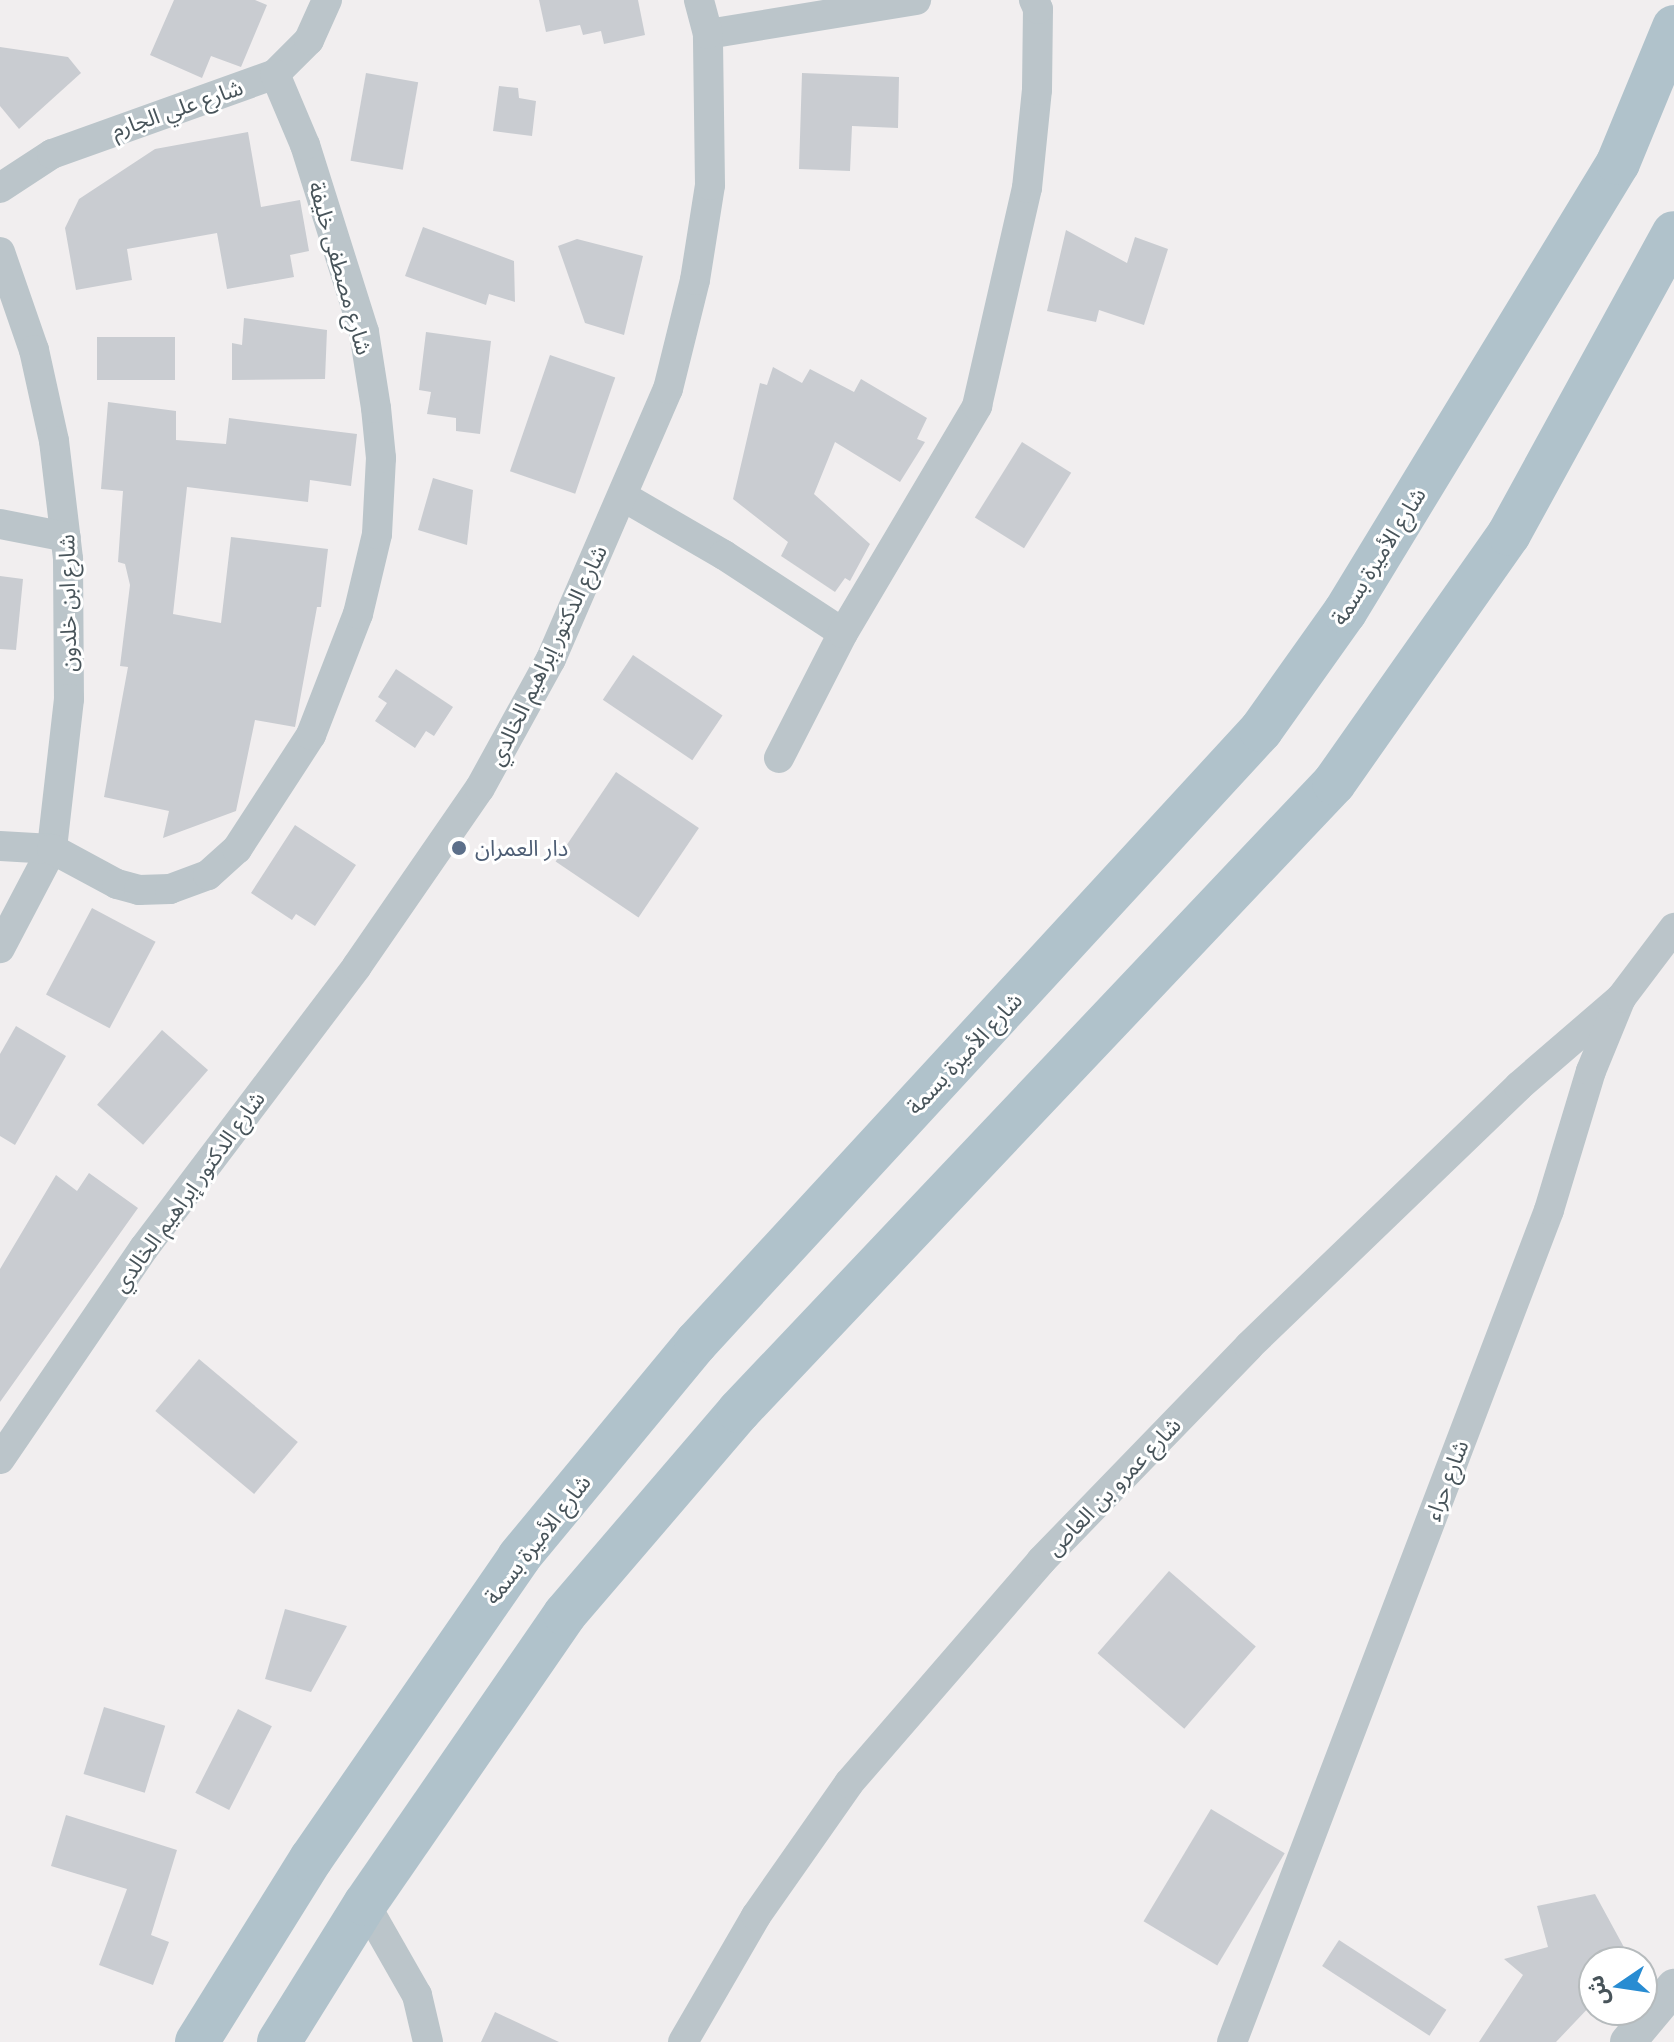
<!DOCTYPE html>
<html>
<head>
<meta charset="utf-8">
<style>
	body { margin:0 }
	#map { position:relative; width:1674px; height:2042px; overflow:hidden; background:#f1eeef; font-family:"Noto Sans","Noto Sans Arabic",sans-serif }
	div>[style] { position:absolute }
	.building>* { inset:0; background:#c9ccd1; transform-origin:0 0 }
	.minor>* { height:30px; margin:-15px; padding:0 15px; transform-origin:15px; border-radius:15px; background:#bbc5ca }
	.tertiary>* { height:36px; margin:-18px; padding:0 18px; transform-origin:18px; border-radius:18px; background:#bbc5ca }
	.primary>* { height:44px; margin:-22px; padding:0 22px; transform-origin:22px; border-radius:22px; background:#b0c2cb }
	.dots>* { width:22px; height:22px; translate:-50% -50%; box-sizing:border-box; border:4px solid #fff; border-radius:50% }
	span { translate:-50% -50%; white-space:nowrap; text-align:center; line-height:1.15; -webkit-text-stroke:6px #fff; paint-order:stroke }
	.street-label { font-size:22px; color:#48545a }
	.service-label { font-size:22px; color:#4e5e75 }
	.left { translate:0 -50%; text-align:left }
	.north { position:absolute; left:1578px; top:1946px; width:80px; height:80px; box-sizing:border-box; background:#fff; border:2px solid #b6bbbd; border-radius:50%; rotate:257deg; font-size:22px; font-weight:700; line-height:32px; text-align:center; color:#48545a }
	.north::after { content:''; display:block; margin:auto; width:28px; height:36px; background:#288cd2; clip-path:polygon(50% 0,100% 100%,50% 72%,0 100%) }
</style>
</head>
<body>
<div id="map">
	<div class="building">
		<div style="clip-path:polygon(174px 0,255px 0,267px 5px,241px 67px,211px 56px,202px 78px,150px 55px)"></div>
		<div style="clip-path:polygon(539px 0,638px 0,645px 35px,604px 44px,601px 31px,583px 35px,580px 25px,546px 32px)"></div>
		<div style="clip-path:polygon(0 47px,68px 57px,81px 73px,19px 129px,0 106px)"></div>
		<div style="left:366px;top:73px;width:53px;height:89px;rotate:10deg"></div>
		<div style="clip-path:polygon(802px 73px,899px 77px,898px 128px,852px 126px,850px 171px,799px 169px)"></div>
		<div style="clip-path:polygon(499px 86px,518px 88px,519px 98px,536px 101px,532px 136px,493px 131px)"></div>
		<div style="clip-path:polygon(248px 132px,261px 207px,300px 200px,309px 251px,290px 255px,294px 277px,227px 289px,217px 233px,127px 249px,132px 280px,76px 290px,65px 228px,79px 199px,155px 149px)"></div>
		<div style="clip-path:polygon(423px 227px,514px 261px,515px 302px,489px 294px,486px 305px,405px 276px)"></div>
		<div style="clip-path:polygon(1066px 230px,1127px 263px,1135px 237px,1168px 249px,1144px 325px,1099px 310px,1096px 322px,1047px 311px)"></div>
		<div style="clip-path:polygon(577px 239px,643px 256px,624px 335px,585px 323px,558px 246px)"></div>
		<div style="clip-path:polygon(244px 318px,327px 330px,325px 379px,232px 380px,232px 343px,242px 345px)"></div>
		<div style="clip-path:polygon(426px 332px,491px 341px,480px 434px,456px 431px,456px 418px,427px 414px,431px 392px,419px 390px)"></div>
		<div style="left:175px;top:337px;width:43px;height:78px;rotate:90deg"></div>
		<div style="left:550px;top:355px;width:69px;height:123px;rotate:19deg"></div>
		<div style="clip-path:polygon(773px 367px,802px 383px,810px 369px,854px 392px,861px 379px,927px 418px,917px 439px,925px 442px,900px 482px,835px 442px,814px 494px,870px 544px,850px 581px,845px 578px,835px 592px,781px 556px,788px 542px,733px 499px,760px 383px,767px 385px)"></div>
		<div style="clip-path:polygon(108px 402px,176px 411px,176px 440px,226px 444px,229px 418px,357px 434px,351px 486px,310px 480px,308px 502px,187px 487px,173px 614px,221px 623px,231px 537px,328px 549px,321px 607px,317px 607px,295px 727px,255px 720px,236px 811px,163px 838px,169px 811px,104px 797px,128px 667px,120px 666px,130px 585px,125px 564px,118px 562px,123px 491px,101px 489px)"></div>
		<div style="left:1022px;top:442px;width:58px;height:89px;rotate:32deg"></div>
		<div style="clip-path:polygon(433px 478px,473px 490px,467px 545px,418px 530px)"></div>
		<div style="clip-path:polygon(0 576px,23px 579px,16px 650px,0 649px)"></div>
		<div style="left:633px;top:655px;width:108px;height:54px;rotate:34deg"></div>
		<div style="clip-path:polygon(396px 669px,453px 707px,434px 736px,426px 731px,415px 748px,375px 721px,387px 703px,378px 697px)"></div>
		<div style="left:616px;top:772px;width:100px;height:108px;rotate:34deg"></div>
		<div style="clip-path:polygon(295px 825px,356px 865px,315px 926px,296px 914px,292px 920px,251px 893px)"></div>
		<div style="left:92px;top:908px;width:72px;height:98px;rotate:28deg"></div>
		<div style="clip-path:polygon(16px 1026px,66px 1056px,15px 1145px,0 1136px,0 1054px)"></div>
		<div style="left:162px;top:1030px;width:61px;height:99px;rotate:41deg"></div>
		<div style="clip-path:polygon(89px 1173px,138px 1208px,0 1402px,0 1269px,56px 1175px,77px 1191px)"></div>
		<div style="left:199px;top:1359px;width:129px;height:68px;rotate:40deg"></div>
		<div style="left:1169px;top:1571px;width:115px;height:109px;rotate:41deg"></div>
		<div style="clip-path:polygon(285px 1609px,347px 1626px,311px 1692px,265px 1679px)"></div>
		<div style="left:104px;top:1707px;width:64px;height:70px;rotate:17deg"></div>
		<div style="left:238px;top:1709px;width:38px;height:94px;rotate:27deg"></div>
		<div style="left:1211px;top:1809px;width:86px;height:131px;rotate:31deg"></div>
		<div style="clip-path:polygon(66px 1815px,177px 1850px,151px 1935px,169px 1942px,153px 1985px,99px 1965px,127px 1889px,51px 1866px)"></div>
		<div style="clip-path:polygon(1595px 1894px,1632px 1962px,1594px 1962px,1594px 2002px,1556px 2042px,1479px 2042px,1523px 1975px,1504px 1959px,1548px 1947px,1537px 1906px)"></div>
		<div style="left:1339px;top:1940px;width:128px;height:31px;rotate:33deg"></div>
		<div style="clip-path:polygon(495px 2012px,559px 2042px,481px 2042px)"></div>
	</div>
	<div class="minor">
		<div style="left:708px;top:34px;width:211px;rotate:-9.3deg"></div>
		<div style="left:0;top:188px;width:62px;rotate:-33.2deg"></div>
		<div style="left:52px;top:154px;width:237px;rotate:-19.7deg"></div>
		<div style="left:275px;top:74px;width:48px;rotate:-45deg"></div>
		<div style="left:309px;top:40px;width:44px;rotate:-65.8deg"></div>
		<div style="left:0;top:252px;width:104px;rotate:70.9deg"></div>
		<div style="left:34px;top:350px;width:93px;rotate:77.6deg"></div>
		<div style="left:54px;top:441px;width:119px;rotate:83.2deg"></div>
		<div style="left:68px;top:559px;width:140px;rotate:89.6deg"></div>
		<div style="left:69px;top:699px;width:151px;rotate:96.5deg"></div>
		<div style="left:52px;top:849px;width:112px;rotate:117.7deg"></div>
		<div style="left:624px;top:497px;width:116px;rotate:30.1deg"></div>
		<div style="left:724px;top:555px;width:142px;rotate:33.2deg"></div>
		<div style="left:0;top:524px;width:67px;rotate:11.1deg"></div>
		<div style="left:779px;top:758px;width:140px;rotate:-62.9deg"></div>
		<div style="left:843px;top:633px;width:264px;rotate:-59.4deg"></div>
		<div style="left:977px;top:406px;width:224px;rotate:-77.1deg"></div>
		<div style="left:1027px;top:188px;width:99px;rotate:-84.2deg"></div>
		<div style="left:1037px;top:90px;width:81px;rotate:-89.3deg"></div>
		<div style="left:1038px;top:9px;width:10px;rotate:-114deg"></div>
		<div style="left:0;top:846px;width:52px;rotate:3.3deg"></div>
		<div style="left:52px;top:849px;width:74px;rotate:28.3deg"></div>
		<div style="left:117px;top:884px;width:23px;rotate:15deg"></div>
		<div style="left:139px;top:890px;width:31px;rotate:-2deg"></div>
		<div style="left:170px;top:889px;width:40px;rotate:-20.2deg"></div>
		<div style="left:208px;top:875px;width:39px;rotate:-42deg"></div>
		<div style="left:237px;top:849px;width:136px;rotate:-57deg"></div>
		<div style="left:311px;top:735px;width:130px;rotate:-68.8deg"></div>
		<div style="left:358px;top:614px;width:82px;rotate:-76.6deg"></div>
		<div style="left:377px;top:534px;width:76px;rotate:-87deg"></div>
		<div style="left:381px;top:458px;width:50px;rotate:-95.7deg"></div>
		<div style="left:376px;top:408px;width:77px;rotate:-99deg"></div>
		<div style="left:364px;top:332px;width:196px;rotate:-107.5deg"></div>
		<div style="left:305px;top:145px;width:77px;rotate:-112.9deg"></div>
		<div style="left:0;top:1459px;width:255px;rotate:-55.7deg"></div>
		<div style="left:144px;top:1248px;width:353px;rotate:-52.9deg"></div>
		<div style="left:357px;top:966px;width:216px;rotate:-55.4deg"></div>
		<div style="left:480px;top:788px;width:147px;rotate:-61.2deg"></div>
		<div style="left:551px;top:659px;width:294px;rotate:-66.6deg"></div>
		<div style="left:668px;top:389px;width:112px;rotate:-76.1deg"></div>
		<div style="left:695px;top:280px;width:96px;rotate:-81deg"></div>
		<div style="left:710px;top:185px;width:151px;rotate:-90.8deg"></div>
		<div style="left:708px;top:34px;width:35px;rotate:-105deg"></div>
		<div style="left:365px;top:1904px;width:105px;rotate:60.3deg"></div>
		<div style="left:417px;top:1995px;width:48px;rotate:76.8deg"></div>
		<div style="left:683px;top:2042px;width:146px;rotate:-59.9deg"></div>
		<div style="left:756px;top:1916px;width:162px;rotate:-55deg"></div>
		<div style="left:849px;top:1783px;width:294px;rotate:-49.1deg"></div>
		<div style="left:1041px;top:1561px;width:299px;rotate:-45.9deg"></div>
		<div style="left:1249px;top:1346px;width:375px;rotate:-43.9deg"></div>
		<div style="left:1519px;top:1086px;width:135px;rotate:-40.8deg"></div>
		<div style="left:1232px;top:2042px;width:890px;rotate:-69.14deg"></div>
		<div style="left:1549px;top:1210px;width:145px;rotate:-73.2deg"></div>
		<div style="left:1591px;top:1071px;width:79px;rotate:-67.7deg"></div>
		<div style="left:1621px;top:998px;width:88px;rotate:-52.9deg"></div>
	</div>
	<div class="tertiary">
		<div style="left:1628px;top:2042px;width:72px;rotate:-50.1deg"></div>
	</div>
	<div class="primary">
		<div style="left:197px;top:2042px;width:216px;rotate:-58.1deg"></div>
		<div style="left:311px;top:1859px;width:367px;rotate:-55.4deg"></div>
		<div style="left:519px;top:1557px;width:278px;rotate:-50.4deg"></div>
		<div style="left:696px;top:1343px;width:834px;rotate:-47.33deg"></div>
		<div style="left:1261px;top:730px;width:145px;rotate:-54.6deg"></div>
		<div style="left:1345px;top:612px;width:525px;rotate:-58.7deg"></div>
		<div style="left:1618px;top:163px;width:147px;rotate:-67.6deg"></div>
		<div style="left:279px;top:2042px;width:163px;rotate:-58.1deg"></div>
		<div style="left:365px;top:1904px;width:352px;rotate:-55.4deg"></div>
		<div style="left:565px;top:1614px;width:267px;rotate:-49.4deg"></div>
		<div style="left:739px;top:1411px;width:865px;rotate:-46.55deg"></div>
		<div style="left:1334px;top:783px;width:304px;rotate:-54.9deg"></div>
		<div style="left:1509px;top:534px;width:343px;rotate:-61.3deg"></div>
	</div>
	<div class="dots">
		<div style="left:459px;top:848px;background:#5c6f8a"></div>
	</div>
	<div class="street-label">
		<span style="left:177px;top:108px;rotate:-19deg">شارع علي الجارم</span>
		<span style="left:341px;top:268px;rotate:74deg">شارع مصطفى خليفة</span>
		<span style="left:1378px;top:556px;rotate:-58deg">شارع الأميرة بسمة</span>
		<span style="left:67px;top:603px;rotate:-91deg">شارع ابن خلدون</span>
		<span style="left:547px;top:655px;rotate:-64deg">شارع الدكتور إبراهيم الخالدي</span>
		<span style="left:964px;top:1053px;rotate:-47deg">شارع الأميرة بسمة</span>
		<span style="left:188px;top:1191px;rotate:-54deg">شارع الدكتور إبراهيم الخالدي</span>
		<span style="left:1446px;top:1480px;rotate:-69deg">شارع حراء</span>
		<span style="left:1113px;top:1486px;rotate:-46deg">شارع عمرو بن العاص</span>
		<span style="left:537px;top:1539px;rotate:-52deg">شارع الأميرة بسمة</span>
	</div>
	<div class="service-label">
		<span class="left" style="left:475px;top:848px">دار العمران</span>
	</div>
	<div class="north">ش</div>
</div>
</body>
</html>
